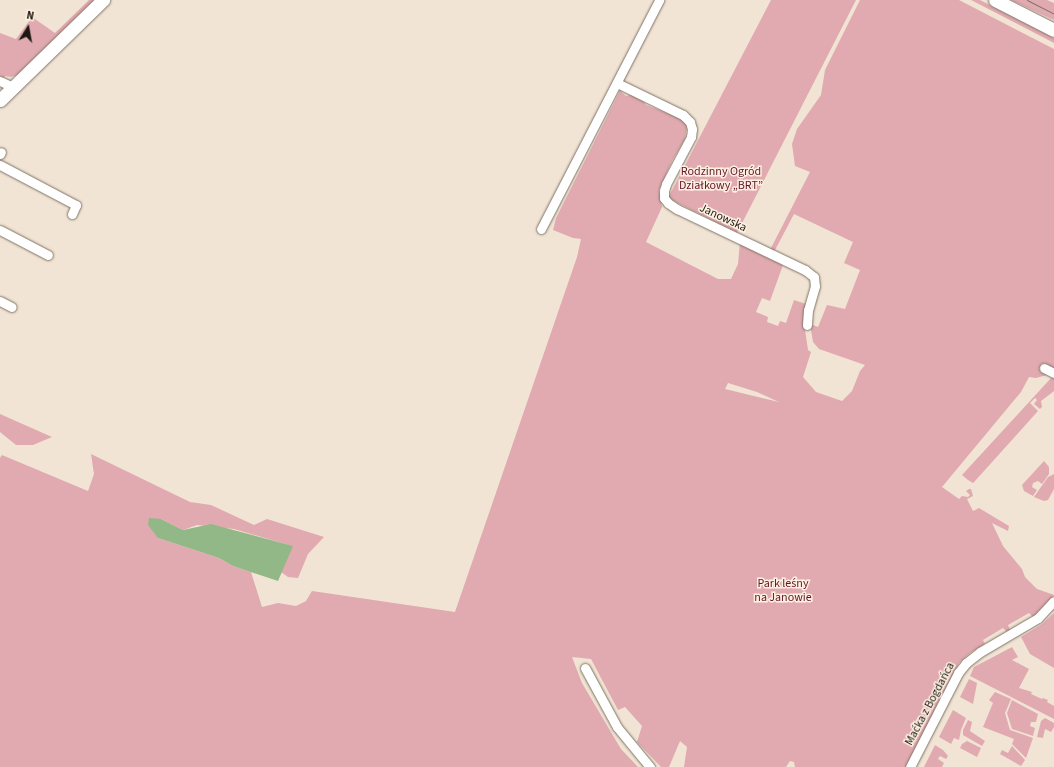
<!DOCTYPE html>
<html>
<head>
<meta charset="utf-8">
<style>
	body { margin:0 }
	#map { position:relative; width:1054px; height:767px; overflow:hidden; background:#f1e4d4; font-family:"Source Sans 3",sans-serif }
	div>[style] { position:absolute }
	.green>* { inset:0; background:#e1a9b0 }
	.water>* { inset:0; background:#92b887 }
	.roads { filter:drop-shadow(0 0 1px #7e7264) drop-shadow(0 0 1px #7e7264) }
	.street>* { height:9px; margin:-4.5px; padding:0 4.5px; transform-origin:4.5px; border-radius:4.5px; background:#fff }
	.secondary>* { height:13px; margin:-6.5px; padding:0 6.5px; transform-origin:6.5px; border-radius:6.5px; background:#fff }
	.tram>* { height:1px; margin:-0.5px; padding:0 0.5px; transform-origin:0.5px; border-radius:0.5px; background:#786f66 }
	span { translate:-50% -50%; white-space:nowrap; text-align:center; line-height:1.15; -webkit-text-stroke:3px #fef1e1; paint-order:stroke }
	.park-label { font-size:12px; color:#621429 }
	.street-label { font-size:12px; color:#1c1712 }
	.north { position:absolute; left:8px; top:8px; width:40px; height:40px; -webkit-text-stroke:3px #fef1e1; paint-order:stroke; rotate:11deg; font-size:11px; font-weight:700; line-height:16px; text-align:center; color:#1c1712 }
	.north::after { content:''; display:block; margin:auto; width:14px; height:18px; background:#1c1712; clip-path:polygon(50% 0,100% 100%,50% 72%,0 100%) }
</style>
</head>
<body>
<div id="map">
	<div class="green">
		<div style="clip-path:polygon(89px 0,94px 0,17px 75px,11px 77px,5px 76px,4px 78px,0 76px,0 33px,16px 39px,32px 17px,55px 33px)"></div>
		<div style="clip-path:polygon(771px 0,856px 0,737px 233px,668px 198px)"></div>
		<div style="clip-path:polygon(evenodd,860px 0,959px 0,1054px 49px,1054px 369px,1044px 365px,1041px 372px,1047px 375px,1036px 378px,1029px 377px,1021px 392px,942px 487px,959px 499px,962px 496px,968px 497px,970px 495px,966px 491px,969px 489px,971px 489px,973px 496px,967px 499px,973px 511px,979px 508px,1009px 526px,1008px 531px,992px 523px,1003px 546px,1022px 569px,1025px 577px,1037px 589px,1054px 595px,1033px 617px,1029px 613px,1008px 625px,1010px 630px,1007px 632px,1003px 628px,983px 640px,985px 644px,970px 653px,959px 663px,906px 767px,795px 767px,794px 762px,790px 761px,786px 767px,684px 767px,687px 747px,680px 741px,669px 767px,661px 767px,637px 742px,642px 726px,625px 707px,618px 710px,591px 659px,572px 657px,582px 683px,621px 749px,638px 767px,0 767px,0 458px,2px 455px,88px 491px,94px 474px,91px 454px,190px 502px,211px 505px,254px 525px,267px 519px,324px 537px,308px 554px,298px 578px,288px 577px,281px 572px,292px 546px,234px 529px,197px 525px,183px 530px,161px 519px,158px 538px,219px 558px,233px 566px,251px 572px,262px 607px,278px 603px,296px 606px,306px 601px,312px 591px,455px 612px,577px 257px,581px 239px,573px 238px,553px 230px,556px 218px,620px 91px,626px 96px,631px 95px,643px 101px,646px 105px,682px 119px,687px 126px,685px 139px,672px 161px,659px 190px,662px 207px,646px 242px,718px 279px,731px 279px,738px 264px,740px 242px,781px 262px,783px 265px,770px 301px,762px 298px,756px 312px,768px 317px,767px 322px,778px 326px,780px 321px,786px 323px,794px 300px,806px 304px,804px 323px,808px 350px,811px 352px,803px 377px,816px 392px,842px 401px,852px 391px,860px 371px,865px 365px,819px 349px,813px 342px,810px 324px,818px 327px,827px 305px,845px 309px,860px 270px,844px 263px,853px 242px,794px 214px,774px 252px,770px 250px,810px 172px,795px 166px,792px 144px,797px 129px,821px 95px,825px 70px,860px 0,728px 383px,757px 392px,779px 402px,725px 389px,728px 383px)"></div>
		<div style="clip-path:polygon(971px 0,980px 0,1054px 38px,1054px 43px)"></div>
		<div style="clip-path:polygon(1011px 0,1047px 0,1054px 3px,1054px 20px)"></div>
		<div style="clip-path:polygon(1052px 377px,1054px 378px,1054px 391px,1041px 401px,1042px 407px,1040px 409px,1034px 404px,1037px 400px,1035px 398px,1030px 403px,1038px 411px,975px 481px,973px 483px,968px 480px,962px 475px)"></div>
		<div style="clip-path:polygon(0 414px,52px 437px,33px 445px,16px 445px,0 432px)"></div>
		<div style="clip-path:polygon(1044px 461px,1049px 467px,1049px 474px,1042px 484px,1038px 481px,1033px 483px,1032px 487px,1037px 490px,1033px 496px,1024px 491px,1022px 485px)"></div>
		<div style="clip-path:polygon(1054px 474px,1054px 489px,1048px 500px,1044px 501px,1034px 497px,1048px 477px)"></div>
		<div style="clip-path:polygon(1054px 613px,1054px 668px,1030px 654px,1021px 637px,1042px 624px)"></div>
		<div style="clip-path:polygon(1012px 647px,1018px 657px,1012px 660px,1029px 669px,1019px 688px,1032px 692px,1031px 694px,1042px 699px,1043px 698px,1048px 700px,1047px 702px,1054px 706px,1054px 719px,970px 676px,974px 667px)"></div>
		<div style="clip-path:polygon(969px 679px,977px 683px,973px 704px,960px 697px)"></div>
		<div style="clip-path:polygon(995px 692px,1011px 699px,1005px 713px,1010px 730px,1033px 738px,1026px 758px,1012px 744px,1014px 739px,983px 727px,993px 703px,989px 700px)"></div>
		<div style="clip-path:polygon(1012px 700px,1038px 714px,1036px 722px,1031px 722px,1030px 726px,1035px 728px,1033px 736px,1012px 729px,1007px 713px)"></div>
		<div style="clip-path:polygon(953px 710px,966px 718px,961px 730px,959px 740px,954px 738px,951px 744px,939px 737px)"></div>
		<div style="clip-path:polygon(1045px 718px,1054px 723px,1054px 727px,1051px 732px,1045px 729px,1043px 738px,1037px 737px,1041px 721px)"></div>
		<div style="clip-path:polygon(968px 720px,972px 722px,970px 731px,985px 741px,982px 746px,963px 735px,963px 730px)"></div>
		<div style="clip-path:polygon(967px 741px,981px 748px,977px 757px,960px 748px,962px 744px)"></div>
		<div style="clip-path:polygon(935px 745px,943px 750px,948px 756px,946px 759px,940px 756px,938px 759px,944px 763px,942px 767px,924px 767px)"></div>
		<div style="clip-path:polygon(1012px 746px,1025px 760px,1021px 766px,1000px 754px,1002px 750px,1008px 753px)"></div>
	</div>
	<div class="water">
		<div style="clip-path:polygon(149px 518px,161px 519px,183px 530px,211px 524px,293px 546px,278px 581px,233px 566px,219px 558px,158px 538px,148px 525px)"></div>
	</div>
	<div class="roads">
		<div class="street">
			<div style="left:0;top:81px;width:14px;rotate:25deg"></div>
			<div style="left:617px;top:83px;width:73px;rotate:25.9deg"></div>
			<div style="left:683px;top:115px;width:10px;rotate:45deg"></div>
			<div style="left:690px;top:122px;width:7px;rotate:74deg"></div>
			<div style="left:692px;top:129px;width:8px;rotate:97deg"></div>
			<div style="left:691px;top:137px;width:53px;rotate:118deg"></div>
			<div style="left:666px;top:184px;width:7px;rotate:106deg"></div>
			<div style="left:664px;top:191px;width:7px;rotate:90deg"></div>
			<div style="left:664px;top:198px;width:6px;rotate:51deg"></div>
			<div style="left:668px;top:203px;width:11px;rotate:34deg"></div>
			<div style="left:677px;top:209px;width:142px;rotate:25.5deg"></div>
			<div style="left:805px;top:270px;width:11px;rotate:38deg"></div>
			<div style="left:814px;top:277px;width:9px;rotate:84deg"></div>
			<div style="left:815px;top:286px;width:25px;rotate:106deg"></div>
			<div style="left:808px;top:310px;width:15px;rotate:94deg"></div>
			<div style="left:0;top:154px;width:2px;rotate:-63deg"></div>
			<div style="left:0;top:165px;width:86px;rotate:27.8deg"></div>
			<div style="left:76px;top:205px;width:10px;rotate:114deg"></div>
			<div style="left:541px;top:229px;width:258px;rotate:-62.7deg"></div>
			<div style="left:0;top:230px;width:54px;rotate:27.5deg"></div>
			<div style="left:0;top:301px;width:13px;rotate:27deg"></div>
			<div style="left:1044px;top:368px;width:11px;rotate:27deg"></div>
			<div style="left:585px;top:668px;width:67px;rotate:61.5deg"></div>
			<div style="left:617px;top:727px;width:52px;rotate:50.5deg"></div>
			<div style="left:910px;top:767px;width:106px;rotate:-62.9deg"></div>
			<div style="left:958px;top:673px;width:13px;rotate:-51deg"></div>
			<div style="left:966px;top:663px;width:18px;rotate:-38deg"></div>
			<div style="left:980px;top:652px;width:67px;rotate:-30.4deg"></div>
			<div style="left:1038px;top:618px;width:23px;rotate:-47deg"></div>
		</div>
		<div class="secondary">
			<div style="left:995px;top:0;width:66px;rotate:27deg"></div>
			<div style="left:0;top:100px;width:144px;rotate:-44.2deg"></div>
		</div>
	</div>
	<div class="tram">
		<div style="left:1027px;top:0;width:30px;rotate:27deg"></div>
	</div>
	<div class="park-label">
		<span style="left:721px;top:179px">Rodzinny Ogród<br>Działkowy „BRT”</span>
		<span style="left:783px;top:591px">Park leśny<br>na Janowie</span>
	</div>
	<div class="street-label">
		<span style="left:723px;top:218px;rotate:25deg">Janowska</span>
		<span style="left:930px;top:704px;rotate:-62deg">Maćka z Bogdańca</span>
	</div>
	<div class="north">N</div>
</div>
</body>
</html>
